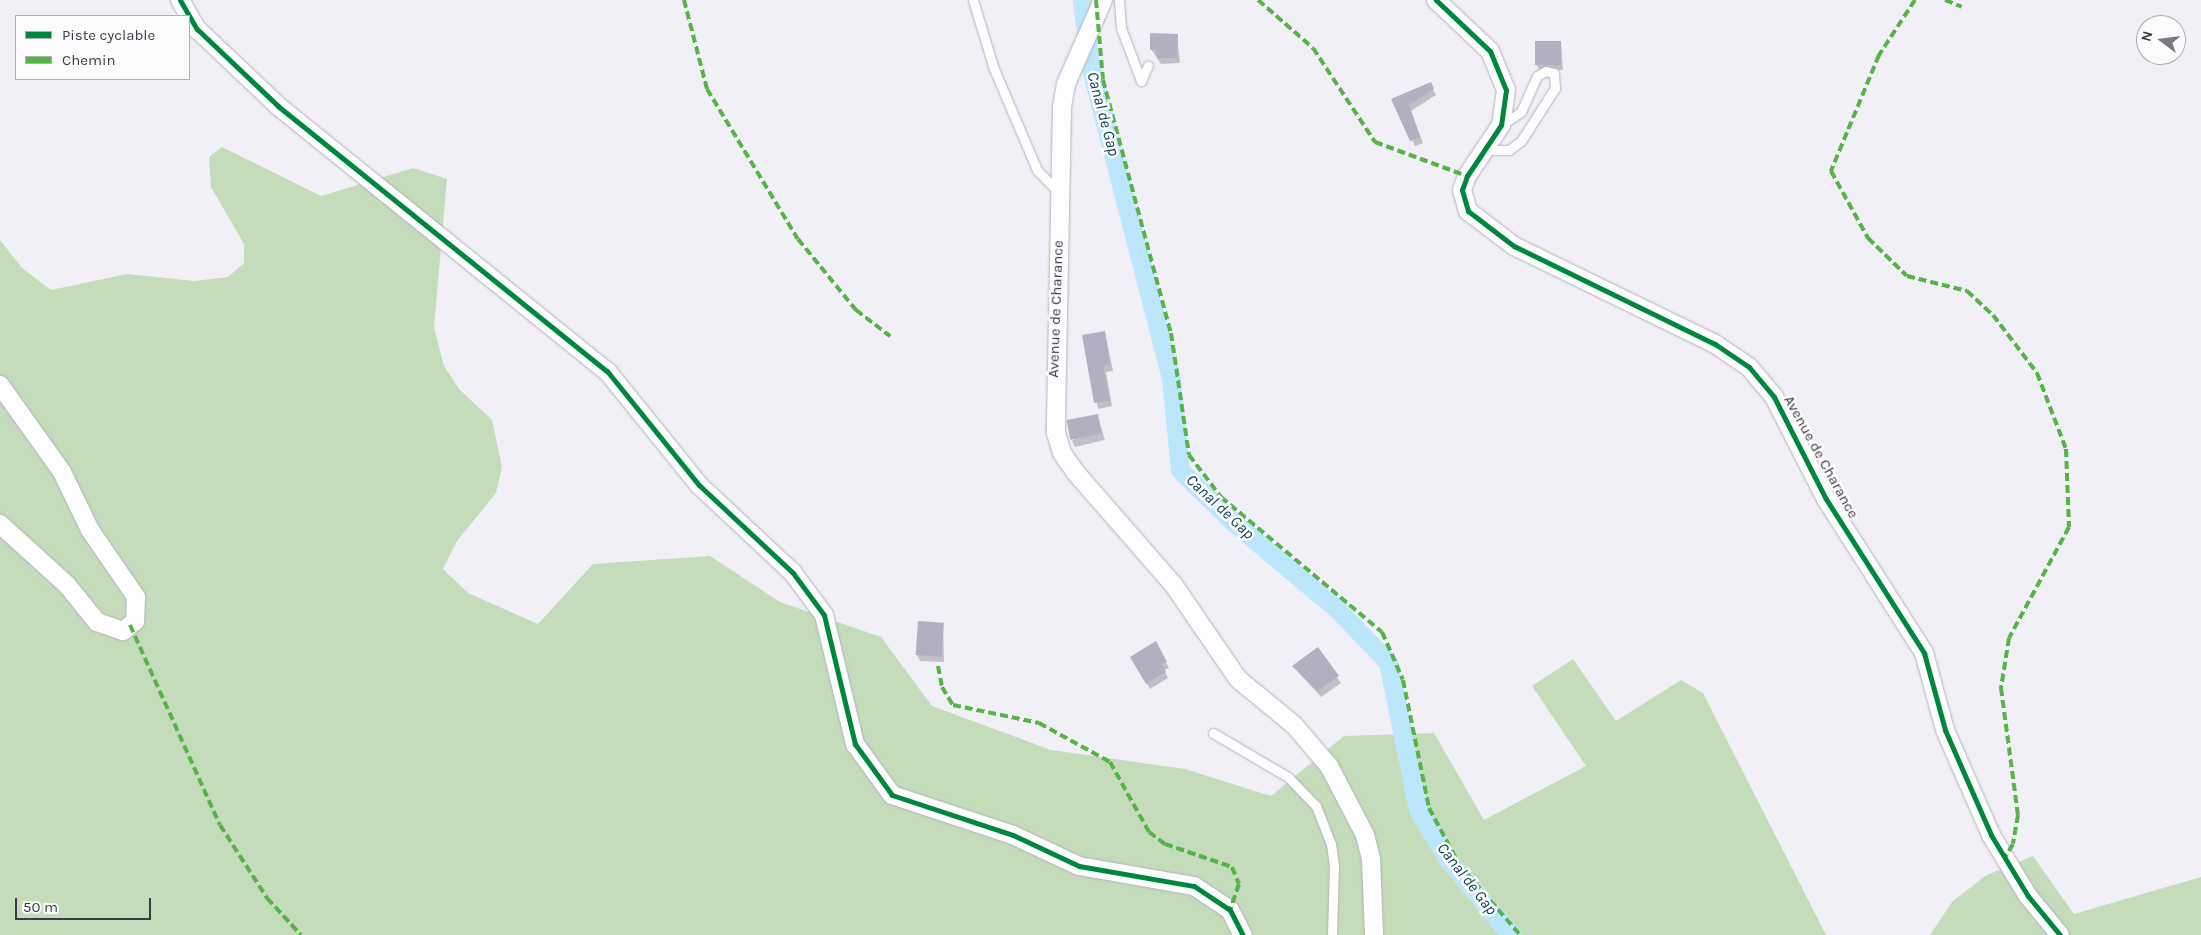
<!DOCTYPE html>
<html>
<head>
<meta charset="utf-8">
<style>
	body { margin:0 }
	#map { position:relative; width:2201px; height:935px; overflow:hidden; background:#f0f0f6; font-family:Karla,sans-serif }
	div>[style] { position:absolute }
	.green>* { inset:0; background:#c5dcbb }
	.shadow>* { inset:0; background:#0003 }
	.canal>* { height:19px; margin:-9.5px; padding:0 9.5px; transform-origin:9.5px; border-radius:9.5px; background:#bce6fc }
	.building>* { inset:0; background:#b2afc1; transform-origin:0 0 }
	.roads { filter:drop-shadow(0 0 1px #b3b2bb) drop-shadow(0 0 1px #b3b2bb) }
	.service>* { height:9px; margin:-4.5px; padding:0 4.5px; transform-origin:4.5px; border-radius:4.5px; background:#fdfdfe }
	.minor>* { height:18px; margin:-9px; padding:0 9px; transform-origin:9px; border-radius:9px; background:#fdfdfe }
	.quiet>* { height:4px; margin-top:-2px; transform-origin:0; background:repeating-linear-gradient(90deg,#57b347 0 8px,transparent 0 12px) }
	.cycleway>* { height:5px; margin:-2.5px; padding:0 2.5px; transform-origin:2.5px; border-radius:2.5px; background:#00873e }
	span { translate:-50% -50%; white-space:nowrap; text-align:center; line-height:1.15; -webkit-text-stroke:5px #fbfbfb; paint-order:stroke }
	.street-label { font-size:15px; color:#3c3a47 }
	.water-label { font-size:16px; color:#0d3d52; font-style:italic }
	.legend { position:absolute; left:15px; top:15px; width:175px; height:65px; box-sizing:border-box; background:#fbfbfb; border:1px solid #afaeb3; margin:0; padding:6px 9px; list-style:none; font-size:15px; color:#3c3a47 }
	.legend li { display:flex; align-items:center; gap:10px; height:25px }
	.legend b { width:25px; border:1px solid #afaeb3 }
	.north { position:absolute; left:2136px; top:15px; width:50px; height:50px; box-sizing:border-box; background:#fbfbfb; border:1px solid #afaeb3; border-radius:50%; rotate:285deg; font-size:14px; font-weight:700; line-height:20px; text-align:center; color:#3c3a47 }
	.north::after { content:''; display:block; margin:auto; width:18px; height:22px; background:#7b7a84; clip-path:polygon(50% 0,100% 100%,50% 72%,0 100%) }
	.scale { position:absolute; left:15px; top:898px; width:136px; height:22px; box-sizing:border-box; border:2px solid #3c3a47; border-top:0; padding-left:6px; font-size:15px; line-height:18px; white-space:nowrap; color:#3c3a47; -webkit-text-stroke:4px #fbfbfb; paint-order:stroke }
</style>
</head>
<body>
<div id="map">
	<div class="green">
		<div style="clip-path:polygon(222px 147px,321px 196px,413px 168px,447px 179px,434px 327px,444px 366px,459px 389px,492px 420px,502px 467px,496px 493px,457px 541px,443px 569px,468px 593px,538px 624px,593px 564px,710px 556px,780px 602px,881px 637px,932px 706px,1051px 750px,1185px 769px,1271px 796px,1344px 736px,1434px 733px,1484px 820px,1586px 766px,1532px 686px,1573px 659px,1616px 721px,1681px 680px,1703px 693px,1826px 935px,0 935px,0 240px,22px 268px,51px 290px,127px 274px,194px 281px,228px 277px,244px 263px,244px 244px,211px 187px,209px 157px)"></div>
		<div style="clip-path:polygon(2033px 856px,2074px 914px,2201px 877px,2201px 935px,1930px 935px,1952px 902px,1985px 876px)"></div>
	</div>
	<div class="shadow">
		<div style="clip-path:polygon(1177px 35px,1180px 63px,1161px 64px,1151px 49px)"></div>
		<div style="clip-path:polygon(1561px 42px,1563px 70px,1539px 70px,1536px 64px)"></div>
		<div style="clip-path:polygon(1430px 84px,1436px 95px,1411px 111px,1423px 143px,1415px 146px,1393px 99px)"></div>
		<div style="clip-path:polygon(1105px 332px,1113px 371px,1106px 372px,1112px 406px,1098px 409px,1084px 336px)"></div>
		<div style="clip-path:polygon(1097px 415px,1105px 440px,1075px 447px,1072px 441px)"></div>
		<div style="clip-path:polygon(943px 624px,944px 662px,920px 661px,917px 655px)"></div>
		<div style="clip-path:polygon(1155px 643px,1169px 668px,1164px 670px,1168px 678px,1150px 689px,1132px 657px)"></div>
		<div style="clip-path:polygon(1318px 649px,1341px 683px,1321px 697px,1293px 666px)"></div>
	</div>
	<div class="canal">
		<div style="left:1082px;top:0;width:65px;rotate:83deg"></div>
		<div style="left:1090px;top:65px;width:323px;rotate:75.5deg"></div>
		<div style="left:1171px;top:378px;width:92px;rotate:84.4deg"></div>
		<div style="left:1180px;top:470px;width:73px;rotate:44.4deg"></div>
		<div style="left:1232px;top:521px;width:136px;rotate:39.9deg"></div>
		<div style="left:1336px;top:608px;width:75px;rotate:46.1deg"></div>
		<div style="left:1388px;top:662px;width:151px;rotate:78.5deg"></div>
		<div style="left:1418px;top:810px;width:60px;rotate:58.7deg"></div>
		<div style="left:1449px;top:861px;width:97px;rotate:50deg"></div>
	</div>
	<div class="building">
		<div style="clip-path:polygon(1150px 33px,1178px 34px,1177px 58px,1157px 58px,1156px 50px,1150px 50px)"></div>
		<div style="left:1535px;top:41px;width:26px;height:24px"></div>
		<div style="clip-path:polygon(1431px 82px,1434px 89px,1409px 105px,1420px 137px,1410px 141px,1391px 99px)"></div>
		<div style="clip-path:polygon(1105px 331px,1110px 365px,1103px 366px,1110px 401px,1094px 403px,1082px 335px)"></div>
		<div style="left:1098px;top:414px;width:20px;height:32px;rotate:79deg"></div>
		<div style="left:918px;top:621px;width:26px;height:34px;rotate:4deg"></div>
		<div style="clip-path:polygon(1156px 641px,1167px 662px,1162px 664px,1166px 672px,1146px 684px,1130px 657px)"></div>
		<div style="clip-path:polygon(1318px 647px,1339px 676px,1317px 691px,1292px 666px)"></div>
	</div>
	<div class="roads">
		<div class="service">
			<div style="left:973px;top:0;width:72px;rotate:73.1deg"></div>
			<div style="left:994px;top:69px;width:110px;rotate:66.9deg"></div>
			<div style="left:1037px;top:170px;width:33px;rotate:46deg"></div>
			<div style="left:1119px;top:0;width:28px;rotate:86deg"></div>
			<div style="left:1121px;top:28px;width:57px;rotate:69.3deg"></div>
			<div style="left:1141px;top:81px;width:17px;rotate:-66deg"></div>
			<div style="left:1485px;top:150px;width:24px"></div>
			<div style="left:1509px;top:150px;width:15px;rotate:-37deg"></div>
			<div style="left:1521px;top:141px;width:63px;rotate:-57.3deg"></div>
			<div style="left:1555px;top:88px;width:15px;rotate:-94deg"></div>
			<div style="left:1554px;top:73px;width:8px;rotate:-166deg"></div>
			<div style="left:1546px;top:71px;width:10px;rotate:151deg"></div>
			<div style="left:1537px;top:76px;width:39px;rotate:114deg"></div>
			<div style="left:1521px;top:112px;width:24px;rotate:147deg"></div>
			<div style="left:1213px;top:733px;width:87px;rotate:30.4deg"></div>
			<div style="left:1288px;top:777px;width:40px;rotate:46deg"></div>
			<div style="left:1316px;top:806px;width:41px;rotate:68.5deg"></div>
			<div style="left:1331px;top:844px;width:21px;rotate:82deg"></div>
			<div style="left:1334px;top:865px;width:70px;rotate:91.6deg"></div>
		</div>
		<div class="minor">
			<div style="left:180px;top:0;width:34px;rotate:60deg"></div>
			<div style="left:197px;top:29px;width:112px;rotate:43.5deg"></div>
			<div style="left:278px;top:106px;width:422px;rotate:38.9deg"></div>
			<div style="left:607px;top:371px;width:146px;rotate:51.1deg"></div>
			<div style="left:699px;top:485px;width:129px;rotate:43.1deg"></div>
			<div style="left:793px;top:573px;width:52px;rotate:53.6deg"></div>
			<div style="left:824px;top:615px;width:133px;rotate:76.5deg"></div>
			<div style="left:855px;top:744px;width:63px;rotate:54deg"></div>
			<div style="left:892px;top:795px;width:127px;rotate:18.3deg"></div>
			<div style="left:1013px;top:835px;width:73px;rotate:25.2deg"></div>
			<div style="left:1079px;top:866px;width:117px;rotate:9.9deg"></div>
			<div style="left:1194px;top:886px;width:43px;rotate:33.7deg"></div>
			<div style="left:1230px;top:910px;width:28px;rotate:63deg"></div>
			<div style="left:1103px;top:0;width:92px;rotate:113.8deg"></div>
			<div style="left:1066px;top:84px;width:23px;rotate:100deg"></div>
			<div style="left:1062px;top:107px;width:326px;rotate:91.1deg"></div>
			<div style="left:1056px;top:433px;width:21px;rotate:73deg"></div>
			<div style="left:1062px;top:453px;width:24px;rotate:55deg"></div>
			<div style="left:1076px;top:473px;width:147px;rotate:48.9deg"></div>
			<div style="left:1173px;top:584px;width:115px;rotate:55.6deg"></div>
			<div style="left:1238px;top:679px;width:72px;rotate:39.4deg"></div>
			<div style="left:1294px;top:725px;width:54px;rotate:49.5deg"></div>
			<div style="left:1329px;top:766px;width:78px;rotate:62.4deg"></div>
			<div style="left:1365px;top:835px;width:25px;rotate:76deg"></div>
			<div style="left:1371px;top:859px;width:76px;rotate:87.7deg"></div>
			<div style="left:1436px;top:0;width:74px;rotate:43.4deg"></div>
			<div style="left:1490px;top:51px;width:42px;rotate:67.7deg"></div>
			<div style="left:1506px;top:90px;width:35px;rotate:98deg"></div>
			<div style="left:1501px;top:125px;width:61px;rotate:123.7deg"></div>
			<div style="left:1467px;top:176px;width:15px;rotate:110deg"></div>
			<div style="left:1462px;top:190px;width:22px;rotate:74deg"></div>
			<div style="left:1468px;top:211px;width:58px;rotate:37.3deg"></div>
			<div style="left:1514px;top:246px;width:224px;rotate:26deg"></div>
			<div style="left:1715px;top:344px;width:41px;rotate:34.1deg"></div>
			<div style="left:1749px;top:367px;width:39px;rotate:50deg"></div>
			<div style="left:1774px;top:397px;width:114px;rotate:63deg"></div>
			<div style="left:1826px;top:499px;width:183px;rotate:57.5deg"></div>
			<div style="left:1924px;top:653px;width:80px;rotate:74.7deg"></div>
			<div style="left:1945px;top:730px;width:115px;rotate:66.3deg"></div>
			<div style="left:1991px;top:835px;width:71px;rotate:58.8deg"></div>
			<div style="left:2028px;top:896px;width:50px;rotate:50.6deg"></div>
			<div style="left:0;top:385px;width:107px;rotate:54.5deg"></div>
			<div style="left:62px;top:472px;width:64px;rotate:64.2deg"></div>
			<div style="left:90px;top:530px;width:81px;rotate:55.5deg"></div>
			<div style="left:136px;top:597px;width:24px;rotate:92deg"></div>
			<div style="left:135px;top:621px;width:16px;rotate:140deg"></div>
			<div style="left:123px;top:631px;width:28px;rotate:-161deg"></div>
			<div style="left:97px;top:622px;width:48px;rotate:-129deg"></div>
			<div style="left:67px;top:585px;width:91px;rotate:-137.7deg"></div>
		</div>
	</div>
	<div class="quiet">
		<div style="left:684px;top:0;width:92px;rotate:75.5deg"></div>
		<div style="left:707px;top:89px;width:175px;rotate:58.8deg"></div>
		<div style="left:798px;top:239px;width:92px;rotate:50.8deg"></div>
		<div style="left:856px;top:310px;width:43px;rotate:37.4deg"></div>
		<div style="left:1096px;top:0;width:80px;rotate:85deg"></div>
		<div style="left:1103px;top:80px;width:262px;rotate:75deg"></div>
		<div style="left:1171px;top:333px;width:123px;rotate:81.6deg"></div>
		<div style="left:1189px;top:455px;width:53px;rotate:52.7deg"></div>
		<div style="left:1221px;top:497px;width:210px;rotate:40deg"></div>
		<div style="left:1382px;top:632px;width:52px;rotate:66.4deg"></div>
		<div style="left:1403px;top:680px;width:131px;rotate:78.5deg"></div>
		<div style="left:1429px;top:808px;width:64px;rotate:61.8deg"></div>
		<div style="left:1459px;top:864px;width:94px;rotate:49.3deg"></div>
		<div style="left:1258px;top:0;width:73px;rotate:41.1deg"></div>
		<div style="left:1313px;top:48px;width:113px;rotate:56.6deg"></div>
		<div style="left:1375px;top:142px;width:98px;rotate:20.3deg"></div>
		<div style="left:1915px;top:0;width:66px;rotate:123.2deg"></div>
		<div style="left:1879px;top:55px;width:126px;rotate:112.5deg"></div>
		<div style="left:1831px;top:171px;width:77px;rotate:61.1deg"></div>
		<div style="left:1868px;top:238px;width:54px;rotate:44.3deg"></div>
		<div style="left:1907px;top:276px;width:62px;rotate:14deg"></div>
		<div style="left:1967px;top:291px;width:35px;rotate:43deg"></div>
		<div style="left:1993px;top:315px;width:73px;rotate:52.8deg"></div>
		<div style="left:2037px;top:373px;width:81px;rotate:69.1deg"></div>
		<div style="left:2066px;top:449px;width:78px;rotate:87.8deg"></div>
		<div style="left:2069px;top:527px;width:126px;rotate:118.4deg"></div>
		<div style="left:2009px;top:638px;width:51px;rotate:99.1deg"></div>
		<div style="left:2001px;top:688px;width:128px;rotate:82.4deg"></div>
		<div style="left:2018px;top:815px;width:29px;rotate:100deg"></div>
		<div style="left:2013px;top:844px;width:17px;rotate:121deg"></div>
		<div style="left:1945px;top:0;width:18px;rotate:22deg"></div>
		<div style="left:130px;top:625px;width:219px;rotate:65.8deg"></div>
		<div style="left:220px;top:825px;width:87px;rotate:57.2deg"></div>
		<div style="left:267px;top:898px;width:50px;rotate:47.4deg"></div>
		<div style="left:938px;top:666px;width:21px;rotate:79deg"></div>
		<div style="left:942px;top:687px;width:21px;rotate:59deg"></div>
		<div style="left:953px;top:705px;width:88px;rotate:11.8deg"></div>
		<div style="left:1039px;top:723px;width:81px;rotate:28.8deg"></div>
		<div style="left:1110px;top:762px;width:80px;rotate:60.9deg"></div>
		<div style="left:1149px;top:832px;width:20px;rotate:37deg"></div>
		<div style="left:1165px;top:844px;width:71px;rotate:18.9deg"></div>
		<div style="left:1232px;top:867px;width:18px;rotate:68deg"></div>
		<div style="left:1239px;top:884px;width:28px;rotate:109deg"></div>
	</div>
	<div class="cycleway">
		<div style="left:180px;top:0;width:34px;rotate:60deg"></div>
		<div style="left:197px;top:29px;width:112px;rotate:43.5deg"></div>
		<div style="left:278px;top:106px;width:422px;rotate:38.9deg"></div>
		<div style="left:607px;top:371px;width:146px;rotate:51.1deg"></div>
		<div style="left:699px;top:485px;width:129px;rotate:43.1deg"></div>
		<div style="left:793px;top:573px;width:52px;rotate:53.6deg"></div>
		<div style="left:824px;top:615px;width:133px;rotate:76.5deg"></div>
		<div style="left:855px;top:744px;width:63px;rotate:54deg"></div>
		<div style="left:892px;top:795px;width:127px;rotate:18.3deg"></div>
		<div style="left:1013px;top:835px;width:73px;rotate:25.2deg"></div>
		<div style="left:1079px;top:866px;width:117px;rotate:9.9deg"></div>
		<div style="left:1194px;top:886px;width:43px;rotate:33.7deg"></div>
		<div style="left:1230px;top:910px;width:28px;rotate:63deg"></div>
		<div style="left:1436px;top:0;width:74px;rotate:43.4deg"></div>
		<div style="left:1490px;top:51px;width:42px;rotate:67.7deg"></div>
		<div style="left:1506px;top:90px;width:35px;rotate:98deg"></div>
		<div style="left:1501px;top:125px;width:61px;rotate:123.7deg"></div>
		<div style="left:1467px;top:176px;width:15px;rotate:110deg"></div>
		<div style="left:1462px;top:190px;width:22px;rotate:74deg"></div>
		<div style="left:1468px;top:211px;width:58px;rotate:37.3deg"></div>
		<div style="left:1514px;top:246px;width:224px;rotate:26deg"></div>
		<div style="left:1715px;top:344px;width:41px;rotate:34.1deg"></div>
		<div style="left:1749px;top:367px;width:39px;rotate:50deg"></div>
		<div style="left:1774px;top:397px;width:114px;rotate:63deg"></div>
		<div style="left:1826px;top:499px;width:183px;rotate:57.5deg"></div>
		<div style="left:1924px;top:653px;width:80px;rotate:74.7deg"></div>
		<div style="left:1945px;top:730px;width:115px;rotate:66.3deg"></div>
		<div style="left:1991px;top:835px;width:71px;rotate:58.8deg"></div>
		<div style="left:2028px;top:896px;width:50px;rotate:50.6deg"></div>
	</div>
	<div class="street-label">
		<span style="left:1056px;top:309px;rotate:-88deg">Avenue de Charance</span>
		<span style="left:1821px;top:457px;rotate:61deg">Avenue de Charance</span>
	</div>
	<div class="water-label">
		<span style="left:1103px;top:114px;rotate:75deg">Canal de Gap</span>
		<span style="left:1220px;top:507px;rotate:43deg">Canal de Gap</span>
		<span style="left:1467px;top:879px;rotate:52deg">Canal de Gap</span>
	</div>
	<ul class="legend">
	<li><b style="height:6px;background:#00873e"></b>Piste cyclable</li>
	<li><b style="height:6px;background:#57b347"></b>Chemin</li>
	</ul>
	<div class="north">N</div>
	<div class="scale">50 m</div>
</div>
</body>
</html>
